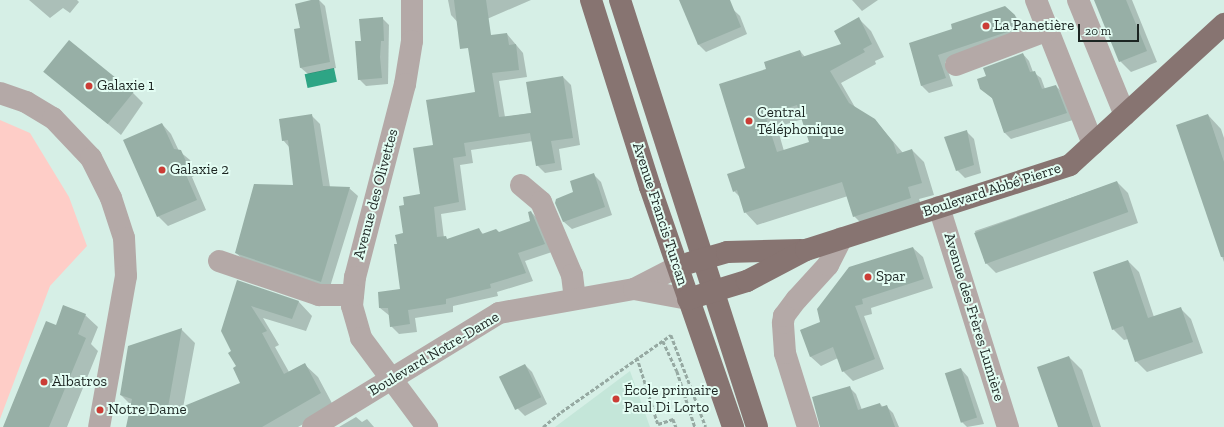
<!DOCTYPE html>
<html>
<head>
<meta charset="utf-8">
<style>
	body { margin:0 }
	#map { position:relative; width:1224px; height:427px; overflow:hidden; background:#d6efe6; font-family:"Zilla Slab",serif }
	div>[style] { position:absolute }
	.built>* { inset:0; background:#c4e6d9 }
	.green>* { inset:0; background:#fecdc7 }
	.water>* { inset:0; background:#2ea585; transform-origin:0 0 }
	.shadow>* { inset:0; background:#0003 }
	.building>* { inset:0; background:#97afa6; transform-origin:0 0 }
	.path>* { height:2.5px; margin-top:-1.25px; transform-origin:0; background:repeating-linear-gradient(90deg,#96a9a2 0 4px,transparent 0 6px) }
	.minor>* { height:22px; margin:-11px; padding:0 11px; transform-origin:11px; border-radius:11px; background:#b4a9a7 }
	.major>* { height:22px; margin:-11px; padding:0 11px; transform-origin:11px; border-radius:11px; background:#877471 }
	.dots>* { width:11px; height:11px; translate:-50% -50%; box-sizing:border-box; border:2px solid #e3fdf3; border-radius:50% }
	span { translate:-50% -50%; white-space:nowrap; text-align:center; line-height:1.15; -webkit-text-stroke:4px #e3fdf3; paint-order:stroke }
	.poi-label { font-size:15px; color:#1c2522 }
	.left { translate:0 -50%; text-align:left }
	.street-label { font-size:15px; color:#1c2522 }
	.scale { position:absolute; left:1078px; top:24px; width:61px; height:18px; box-sizing:border-box; border:2px solid #1c2522; border-top:0; padding-left:5px; font-size:12px; line-height:14px; white-space:nowrap; color:#1c2522; -webkit-text-stroke:3px #e3fdf3; paint-order:stroke }
</style>
</head>
<body>
<div id="map">
	<div class="built">
		<div style="clip-path:polygon(630px 371px,650px 427px,555px 427px)"></div>
	</div>
	<div class="green">
		<div style="clip-path:polygon(0 120px,30px 133px,69px 197px,87px 246px,50px 286px,0 419px)"></div>
	</div>
	<div class="water">
		<div style="left:334px;top:68px;width:14px;height:30px;rotate:78deg"></div>
	</div>
	<div class="shadow">
		<div style="clip-path:polygon(29px 0,77px 0,79px 2px,70px 13px,63px 8px,50px 18px)"></div>
		<div style="clip-path:polygon(315px 0,319px 0,325px 6px,336px 68px,308px 74px,301px 68px,301px 29px)"></div>
		<div style="clip-path:polygon(448px 0,531px 0,464px 29px,451px 15px)"></div>
		<div style="clip-path:polygon(680px 0,723px 0,740px 16px,747px 34px,706px 52px,699px 45px)"></div>
		<div style="clip-path:polygon(852px 0,878px 0,862px 11px)"></div>
		<div style="clip-path:polygon(1095px 0,1132px 0,1157px 62px,1131px 72px,1120px 61px)"></div>
		<div style="clip-path:polygon(1015px 16px,1023px 24px,1026px 35px,945px 62px,953px 86px,929px 93px,922px 86px,910px 44px)"></div>
		<div style="clip-path:polygon(382px 18px,389px 25px,388px 84px,366px 86px,359px 79px,362px 42px)"></div>
		<div style="clip-path:polygon(evenodd,859px 19px,871px 31px,884px 57px,875px 61px,876px 64px,841px 83px,856px 109px,874px 119px,903px 153px,912px 150px,924px 162px,934px 195px,919px 199px,923px 210px,866px 228px,854px 216px,848px 196px,757px 225px,745px 212px,741px 198px,734px 191px,747px 168px,768px 70px,800px 51px,805px 57px,842px 45px,859px 19px,803px 119px,810px 143px,784px 151px,777px 127px,803px 119px)"></div>
		<div style="clip-path:polygon(507px 34px,523px 53px,527px 77px,499px 81px,505px 117px,532px 113px,563px 77px,571px 85px,580px 145px,559px 149px,562px 170px,545px 173px,537px 165px,533px 141px,471px 150px,473px 163px,460px 165px,466px 210px,441px 214px,444px 238px,448px 240px,479px 229px,483px 234px,499px 233px,531px 222px,531px 212px,539px 220px,552px 252px,525px 261px,533px 281px,497px 292px,498px 296px,453px 306px,453px 312px,415px 318px,417px 332px,399px 334px,391px 326px,390px 316px,380px 308px,379px 293px,401px 290px,398px 245px,404px 234px,406px 206px,421px 195px,434px 146px,476px 93px)"></div>
		<div style="clip-path:polygon(1023px 54px,1029px 61px,1033px 72px,1041px 78px,1045px 89px,1056px 86px,1062px 92px,1073px 120px,1011px 139px,1004px 132px,994px 100px,981px 88px,987px 77px)"></div>
		<div style="clip-path:polygon(44px 71px,133px 93px,143px 103px,121px 135px)"></div>
		<div style="clip-path:polygon(1208px 115px,1221px 129px,1224px 138px,1224px 262px,1177px 126px)"></div>
		<div style="clip-path:polygon(312px 116px,320px 124px,330px 187px,349px 188px,358px 196px,329px 290px,245px 261px,236px 253px,294px 186px,290px 148px,283px 140px)"></div>
		<div style="clip-path:polygon(162px 124px,171px 134px,179px 151px,190px 160px,196px 175px,192px 177px,206px 210px,168px 226px,158px 216px)"></div>
		<div style="clip-path:polygon(966px 131px,974px 139px,981px 173px,965px 178px,957px 170px)"></div>
		<div style="clip-path:polygon(593px 174px,601px 182px,612px 215px,572px 229px,564px 222px,556px 203px,574px 193px)"></div>
		<div style="clip-path:polygon(1117px 182px,1128px 193px,1138px 223px,996px 273px,985px 262px,975px 231px)"></div>
		<div style="clip-path:polygon(913px 248px,923px 257px,933px 288px,871px 308px,872px 314px,864px 316px,884px 369px,853px 381px,843px 371px,838px 358px,821px 366px,811px 357px,801px 330px,821px 323px)"></div>
		<div style="clip-path:polygon(1128px 261px,1139px 272px,1154px 317px,1180px 308px,1191px 319px,1203px 353px,1147px 372px,1136px 361px,1128px 339px,1124px 340px,1113px 329px)"></div>
		<div style="clip-path:polygon(238px 282px,299px 302px,312px 316px,306px 331px,263px 318px,279px 345px,275px 347px,289px 372px,304px 364px,318px 377px,334px 407px,298px 427px,128px 427px,132px 406px,121px 395px,181px 329px,195px 343px,183px 408px,241px 384px,233px 351px)"></div>
		<div style="clip-path:polygon(85px 315px,98px 327px,91px 344px,98px 351px,67px 427px,4px 427px,56px 326px)"></div>
		<div style="clip-path:polygon(1069px 357px,1082px 370px,1101px 427px,1059px 427px)"></div>
		<div style="clip-path:polygon(525px 365px,532px 372px,547px 404px,525px 416px,518px 409px)"></div>
		<div style="clip-path:polygon(961px 369px,968px 377px,984px 424px,967px 427px,962px 422px)"></div>
		<div style="clip-path:polygon(849px 387px,856px 394px,862px 410px,880px 404px,883px 407px,886px 406px,893px 413px,899px 427px,820px 427px)"></div>
		<div style="clip-path:polygon(356px 417px,362px 422px,367px 419px,374px 427px,339px 427px)"></div>
	</div>
	<div class="building">
		<div style="clip-path:polygon(311px 0,319px 0,330px 62px,300px 68px,294px 29px,300px 28px,295px 4px)"></div>
		<div style="clip-path:polygon(454px 0,486px 0,491px 35px,507px 33px,509px 45px,516px 44px,519px 70px,492px 73px,499px 117px,531px 113px,526px 82px,563px 76px,573px 138px,551px 141px,555px 163px,536px 166px,530px 133px,464px 143px,466px 156px,453px 158px,459px 202px,434px 207px,437px 237px,446px 236px,447px 239px,479px 228px,482px 234px,496px 229px,499px 232px,530px 221px,528px 212px,531px 211px,545px 244px,518px 253px,526px 273px,490px 284px,491px 288px,446px 299px,446px 304px,408px 310px,410px 324px,390px 327px,388px 308px,379px 308px,378px 292px,400px 289px,394px 244px,397px 244px,395px 235px,403px 233px,399px 206px,404px 205px,403px 197px,420px 194px,413px 148px,433px 145px,426px 100px,475px 92px,468px 48px,460px 49px)"></div>
		<div style="clip-path:polygon(679px 0,730px 0,741px 27px,698px 45px)"></div>
		<div style="clip-path:polygon(1094px 0,1126px 0,1147px 51px,1119px 62px)"></div>
		<div style="clip-path:polygon(1005px 6px,1015px 15px,1019px 28px,938px 55px,946px 78px,921px 86px,909px 43px,952px 29px,951px 24px)"></div>
		<div style="clip-path:polygon(383px 17px,384px 41px,381px 41px,380px 57px,382px 78px,358px 80px,355px 41px,361px 41px,359px 19px)"></div>
		<div style="clip-path:polygon(evenodd,859px 17px,872px 44px,863px 49px,865px 52px,830px 71px,849px 103px,875px 119px,893px 142px,897px 154px,912px 149px,922px 183px,908px 187px,911px 198px,853px 217px,842px 182px,744px 213px,737px 190px,733px 192px,727px 174px,745px 168px,719px 84px,766px 69px,764px 62px,800px 50px,802px 57px,841px 44px,834px 31px,859px 17px,797px 105px,809px 142px,777px 152px,765px 115px,797px 105px)"></div>
		<div style="left:69px;top:40px;width:83px;height:41px;rotate:39deg"></div>
		<div style="clip-path:polygon(1023px 53px,1030px 72px,1035px 71px,1042px 89px,1056px 85px,1067px 113px,1004px 133px,992px 98px,980px 89px,977px 79px,986px 76px,983px 68px)"></div>
		<div style="clip-path:polygon(312px 114px,323px 186px,350px 187px,321px 282px,235px 253px,254px 184px,293px 185px,288px 140px,282px 141px,279px 119px)"></div>
		<div style="clip-path:polygon(1208px 114px,1224px 162px,1224px 257px,1221px 257px,1176px 125px)"></div>
		<div style="clip-path:polygon(162px 123px,174px 149px,181px 150px,188px 166px,183px 168px,197px 200px,157px 217px,123px 140px)"></div>
		<div style="clip-path:polygon(967px 130px,974px 165px,956px 171px,944px 137px)"></div>
		<div style="clip-path:polygon(594px 173px,605px 207px,563px 222px,555px 203px,556px 199px,573px 192px,570px 181px)"></div>
		<div style="left:1117px;top:181px;width:33px;height:152px;rotate:70deg"></div>
		<div style="clip-path:polygon(913px 247px,924px 279px,862px 299px,863px 304px,855px 306px,875px 359px,842px 372px,833px 347px,810px 357px,800px 330px,820px 322px,817px 309px,849px 267px)"></div>
		<div style="clip-path:polygon(1128px 260px,1148px 318px,1181px 307px,1193px 342px,1135px 362px,1123px 326px,1112px 330px,1093px 272px)"></div>
		<div style="clip-path:polygon(237px 280px,299px 301px,292px 319px,251px 306px,267px 331px,262px 333px,284px 374px,305px 363px,321px 393px,262px 427px,126px 427px,132px 399px,120px 395px,128px 346px,182px 328px,167px 413px,240px 383px,233px 368px,236px 366px,228px 353px,231px 351px,221px 331px)"></div>
		<div style="clip-path:polygon(63px 305px,86px 314px,78px 334px,86px 338px,49px 427px,3px 427px,46px 321px,56px 325px)"></div>
		<div style="clip-path:polygon(1069px 356px,1083px 397px,1093px 427px,1058px 427px,1037px 367px)"></div>
		<div style="left:525px;top:364px;width:37px;height:29px;rotate:64deg"></div>
		<div style="left:961px;top:368px;width:52px;height:17px;rotate:72deg"></div>
		<div style="clip-path:polygon(850px 386px,858px 410px,880px 403px,881px 407px,887px 405px,895px 427px,820px 427px,812px 397px)"></div>
	</div>
	<div class="path">
		<div style="left:663px;top:341px;width:33px;rotate:65deg"></div>
		<div style="left:677px;top:371px;width:59px;rotate:72.2deg"></div>
		<div style="left:637px;top:357px;width:70px;rotate:72.6deg"></div>
		<div style="left:658px;top:424px;width:16px;rotate:-18deg"></div>
		<div style="left:673px;top:419px;width:9px;rotate:69deg"></div>
		<div style="left:543px;top:427px;width:23px;rotate:-40deg"></div>
		<div style="left:561px;top:412px;width:134px;rotate:-35deg"></div>
		<div style="left:671px;top:335px;width:98px;rotate:69.2deg"></div>
	</div>
	<div class="minor">
		<div style="left:412px;top:0;width:41px;rotate:90deg"></div>
		<div style="left:412px;top:41px;width:44px;rotate:99.2deg"></div>
		<div style="left:405px;top:84px;width:199px;rotate:104.5deg"></div>
		<div style="left:355px;top:277px;width:29px;rotate:96deg"></div>
		<div style="left:352px;top:306px;width:33px;rotate:74deg"></div>
		<div style="left:361px;top:338px;width:111px;rotate:53.4deg"></div>
		<div style="left:1036px;top:0;width:155px;rotate:68.4deg"></div>
		<div style="left:1078px;top:0;width:124px;rotate:67.8deg"></div>
		<div style="left:956px;top:65px;width:98px;rotate:-20.8deg"></div>
		<div style="left:0;top:93px;width:28px;rotate:19deg"></div>
		<div style="left:26px;top:102px;width:31px;rotate:31deg"></div>
		<div style="left:53px;top:118px;width:55px;rotate:46.5deg"></div>
		<div style="left:91px;top:158px;width:45px;rotate:63.4deg"></div>
		<div style="left:111px;top:198px;width:42px;rotate:72deg"></div>
		<div style="left:124px;top:238px;width:38px;rotate:87deg"></div>
		<div style="left:126px;top:276px;width:153px;rotate:100.1deg"></div>
		<div style="left:521px;top:185px;width:26px;rotate:40deg"></div>
		<div style="left:541px;top:202px;width:79px;rotate:67deg"></div>
		<div style="left:572px;top:275px;width:24px;rotate:83deg"></div>
		<div style="left:939px;top:207px;width:231px;rotate:72.6deg"></div>
		<div style="left:219px;top:261px;width:106px;rotate:18.8deg"></div>
		<div style="left:319px;top:295px;width:34px"></div>
		<div style="left:634px;top:289px;width:48px;rotate:-27.1deg"></div>
		<div style="left:313px;top:427px;width:218px;rotate:-31.5deg"></div>
		<div style="left:499px;top:313px;width:137px;rotate:-10.1deg"></div>
		<div style="left:634px;top:289px;width:55px;rotate:10.5deg"></div>
		<div style="left:808px;top:427px;width:77px;rotate:-107.3deg"></div>
		<div style="left:785px;top:353px;width:30px;rotate:-94deg"></div>
		<div style="left:783px;top:323px;width:7px;rotate:-82deg"></div>
		<div style="left:784px;top:316px;width:21px;rotate:-53deg"></div>
		<div style="left:797px;top:299px;width:46px;rotate:-47.6deg"></div>
		<div style="left:828px;top:265px;width:30px;rotate:-63deg"></div>
	</div>
	<div class="major">
		<div style="left:591px;top:0;width:196px;rotate:72.5deg"></div>
		<div style="left:650px;top:187px;width:254px;rotate:70.9deg"></div>
		<div style="left:620px;top:0;width:448px;rotate:72.2deg"></div>
		<div style="left:689px;top:263px;width:40px;rotate:-16deg"></div>
		<div style="left:727px;top:252px;width:74px;rotate:-1.5deg"></div>
		<div style="left:688px;top:299px;width:62px;rotate:-17deg"></div>
		<div style="left:747px;top:281px;width:67px;rotate:-27.7deg"></div>
		<div style="left:806px;top:250px;width:277px;rotate:-17.8deg"></div>
		<div style="left:1070px;top:165px;width:209px;rotate:-42.5deg"></div>
	</div>
	<div class="dots">
		<div style="left:986px;top:26px;background:#cb3d36"></div>
		<div style="left:89px;top:86px;background:#cb3d36"></div>
		<div style="left:749px;top:121px;background:#cb3d36"></div>
		<div style="left:162px;top:170px;background:#cb3d36"></div>
		<div style="left:868px;top:277px;background:#cb3d36"></div>
		<div style="left:44px;top:382px;background:#cb3d36"></div>
		<div style="left:616px;top:399px;background:#cb3d36"></div>
		<div style="left:100px;top:410px;background:#cb3d36"></div>
	</div>
	<div class="poi-label">
		<span class="left" style="left:994px;top:26px">La Panetière</span>
		<span class="left" style="left:97px;top:86px">Galaxie 1</span>
		<span class="left" style="left:757px;top:121px">Central<br>Téléphonique</span>
		<span class="left" style="left:170px;top:170px">Galaxie 2</span>
		<span class="left" style="left:876px;top:277px">Spar</span>
		<span class="left" style="left:52px;top:382px">Albatros</span>
		<span class="left" style="left:624px;top:399px">École primaire<br>Paul Di Lorto</span>
		<span class="left" style="left:108px;top:410px">Notre Dame</span>
	</div>
	<div class="street-label">
		<span style="left:992px;top:190px;rotate:-18deg">Boulevard Abbé Pierre</span>
		<span style="left:376px;top:194px;rotate:-75deg">Avenue des Olivettes</span>
		<span style="left:660px;top:214px;rotate:72deg">Avenue Francis Turcan</span>
		<span style="left:974px;top:317px;rotate:73deg">Avenue des Frères Lumière</span>
		<span style="left:434px;top:354px;rotate:-31deg">Boulevard Notre-Dame</span>
	</div>
	<div class="scale">20 m</div>
</div>
</body>
</html>
